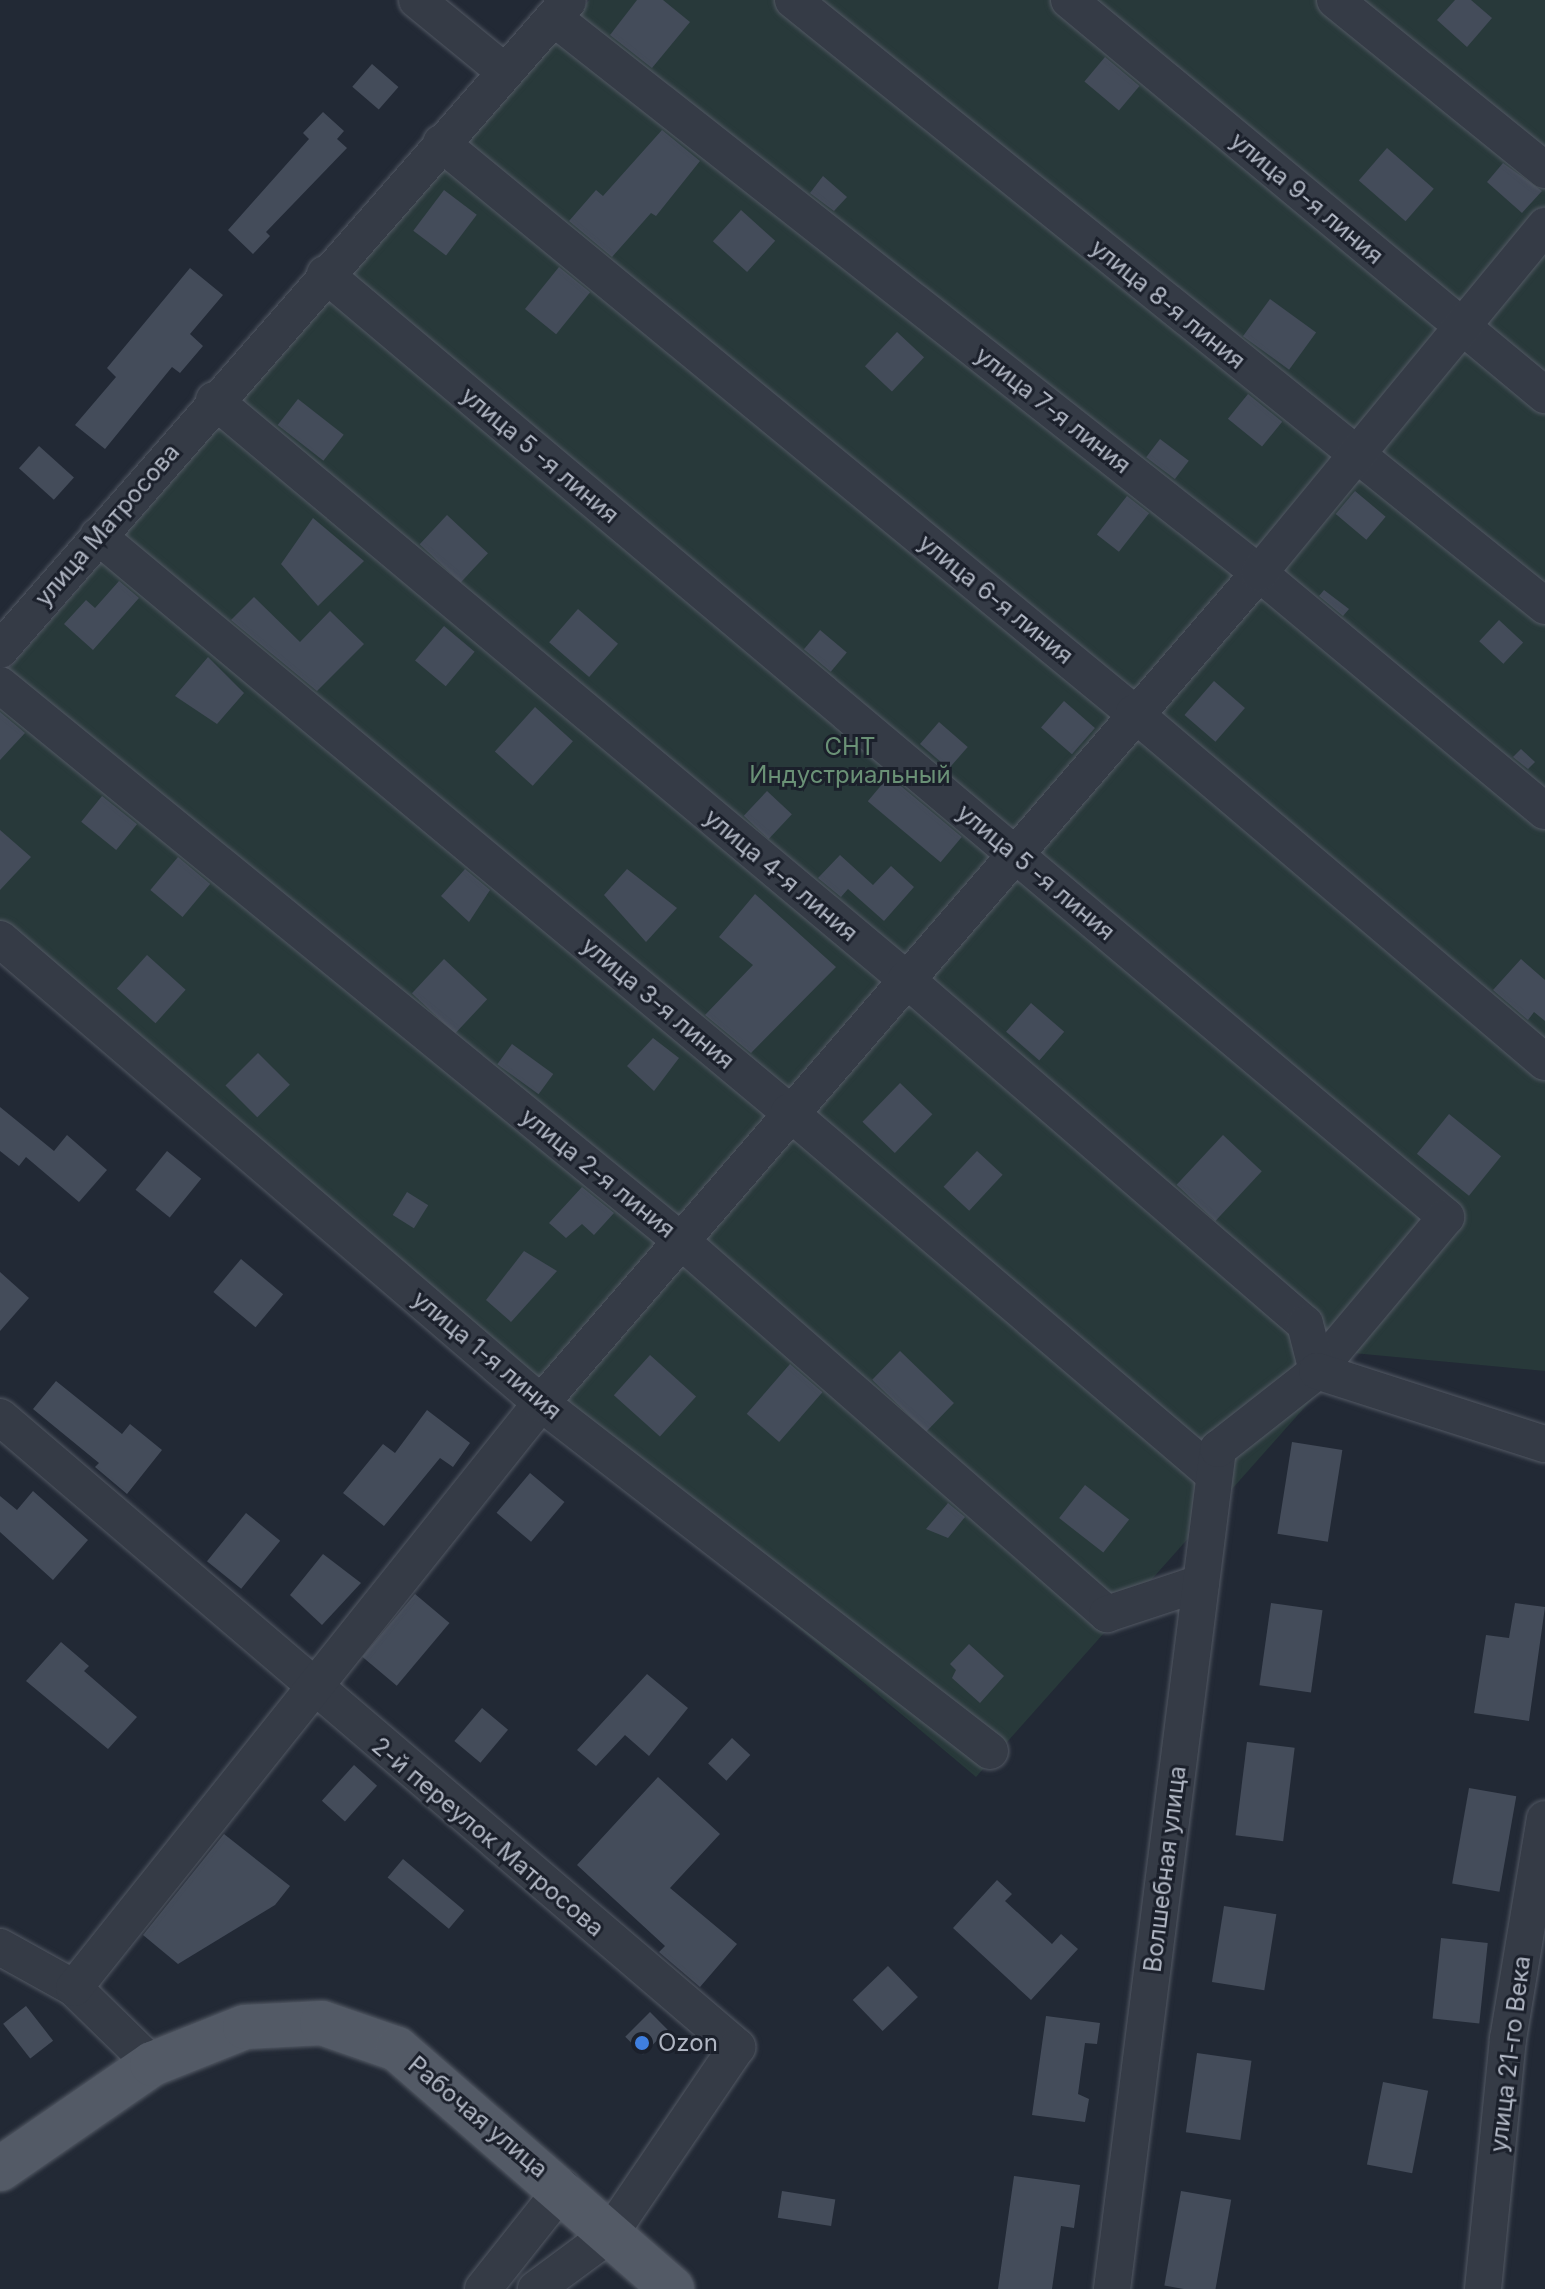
<!DOCTYPE html>
<html>
<head>
<meta charset="utf-8">
<style>
	body { margin:0 }
	#map { position:relative; width:1545px; height:2289px; overflow:hidden; background:#222935; font-family:Inter,sans-serif }
	div>[style] { position:absolute }
	.green>* { inset:0; background:#28393a }
	.building>* { inset:0; background:#444c5a; transform-origin:0 0 }
	.roads { filter:drop-shadow(0 0 2px #535964) drop-shadow(0 0 2px #535964) }
	.minor>* { height:36px; margin:-18px; padding:0 18px; transform-origin:18px; border-radius:18px; background:#353b46 }
	.major>* { height:44px; margin:-22px; padding:0 22px; transform-origin:22px; border-radius:22px; background:#535a66 }
	.dots>* { width:22px; height:22px; translate:-50% -50%; box-sizing:border-box; border:4px solid #1b202b; border-radius:50% }
	span { translate:-50% -50%; white-space:nowrap; text-align:center; line-height:1.15; -webkit-text-stroke:6px #1b202b; paint-order:stroke }
	.street-label { font-size:24px; color:#b0b6c3 }
	.park-label { font-size:24px; color:#6a9176 }
	.poi-label { font-size:24px; color:#b0b6c3 }
	.left { translate:0 -50%; text-align:left }
</style>
</head>
<body>
<div id="map">
	<div class="green">
		<div style="clip-path:polygon(589px 0,1545px 0,1545px 1371px,1353px 1353px,976px 1777px,0 956px,0 679px)"></div>
	</div>
	<div class="building">
		<div style="clip-path:polygon(637px 0,663px 0,690px 22px,652px 68px,610px 35px)"></div>
		<div style="clip-path:polygon(1455px 0,1471px 0,1492px 18px,1467px 47px,1437px 20px)"></div>
		<div style="left:1105px;top:57px;width:45px;height:32px;rotate:40deg"></div>
		<div style="left:372px;top:64px;width:35px;height:30px;rotate:41deg"></div>
		<div style="clip-path:polygon(323px 112px,344px 131px,337px 139px,347px 148px,266px 232px,270px 236px,253px 254px,228px 230px,309px 139px,303px 133px)"></div>
		<div style="clip-path:polygon(662px 130px,700px 161px,656px 216px,651px 213px,612px 257px,569px 221px,596px 190px,603px 196px)"></div>
		<div style="left:1387px;top:148px;width:62px;height:43px;rotate:41deg"></div>
		<div style="clip-path:polygon(1503px 163px,1542px 191px,1522px 213px,1487px 182px)"></div>
		<div style="clip-path:polygon(823px 176px,847px 197px,834px 211px,810px 193px)"></div>
		<div style="left:444px;top:190px;width:41px;height:51px;rotate:37deg"></div>
		<div style="left:741px;top:210px;width:46px;height:42px;rotate:42deg"></div>
		<div style="left:559px;top:267px;width:40px;height:54px;rotate:39deg"></div>
		<div style="clip-path:polygon(190px 268px,223px 295px,190px 334px,203px 346px,180px 373px,172px 367px,105px 449px,75px 425px,116px 377px,107px 368px)"></div>
		<div style="left:1270px;top:299px;width:57px;height:46px;rotate:36deg"></div>
		<div style="left:897px;top:332px;width:37px;height:47px;rotate:43deg"></div>
		<div style="left:1248px;top:394px;width:44px;height:32px;rotate:39deg"></div>
		<div style="left:298px;top:399px;width:58px;height:33px;rotate:38deg"></div>
		<div style="left:1160px;top:439px;width:36px;height:23px;rotate:37deg"></div>
		<div style="left:39px;top:446px;width:47px;height:30px;rotate:42deg"></div>
		<div style="left:1355px;top:491px;width:40px;height:30px;rotate:40deg"></div>
		<div style="left:1127px;top:496px;width:28px;height:49px;rotate:38deg"></div>
		<div style="left:447px;top:515px;width:56px;height:40px;rotate:43deg"></div>
		<div style="clip-path:polygon(313px 518px,364px 561px,318px 606px,281px 564px)"></div>
		<div style="clip-path:polygon(119px 581px,139px 598px,93px 650px,64px 624px,86px 600px,95px 608px)"></div>
		<div style="clip-path:polygon(1324px 590px,1349px 609px,1343px 616px,1319px 596px)"></div>
		<div style="clip-path:polygon(254px 597px,300px 642px,330px 611px,364px 644px,317px 691px,231px 620px)"></div>
		<div style="left:578px;top:609px;width:53px;height:44px;rotate:41deg"></div>
		<div style="left:1499px;top:620px;width:33px;height:29px;rotate:43deg"></div>
		<div style="left:444px;top:626px;width:40px;height:45px;rotate:40deg"></div>
		<div style="left:820px;top:630px;width:35px;height:25px;rotate:40deg"></div>
		<div style="clip-path:polygon(208px 657px,244px 693px,217px 724px,175px 696px)"></div>
		<div style="left:1214px;top:681px;width:41px;height:45px;rotate:41deg"></div>
		<div style="left:1064px;top:701px;width:41px;height:35px;rotate:41deg"></div>
		<div style="left:535px;top:707px;width:51px;height:60px;rotate:42deg"></div>
		<div style="clip-path:polygon(0 712px,25px 733px,0 760px)"></div>
		<div style="left:939px;top:722px;width:38px;height:29px;rotate:41deg"></div>
		<div style="clip-path:polygon(1521px 749px,1535px 762px,1528px 769px,1513px 757px)"></div>
		<div style="left:889px;top:776px;width:95px;height:33px;rotate:40deg"></div>
		<div style="left:767px;top:791px;width:34px;height:34px;rotate:43deg"></div>
		<div style="left:102px;top:796px;width:45px;height:33px;rotate:39deg"></div>
		<div style="clip-path:polygon(0 830px,31px 857px,0 890px)"></div>
		<div style="clip-path:polygon(840px 855px,873px 885px,891px 866px,914px 887px,884px 921px,848px 889px,841px 897px,818px 878px)"></div>
		<div style="left:178px;top:857px;width:42px;height:43px;rotate:40deg"></div>
		<div style="clip-path:polygon(465px 869px,490px 890px,469px 922px,441px 896px)"></div>
		<div style="clip-path:polygon(627px 869px,677px 908px,646px 942px,604px 895px)"></div>
		<div style="clip-path:polygon(755px 894px,836px 967px,751px 1053px,705px 1015px,753px 965px,719px 937px)"></div>
		<div style="left:147px;top:955px;width:52px;height:45px;rotate:42deg"></div>
		<div style="left:444px;top:959px;width:59px;height:47px;rotate:43deg"></div>
		<div style="clip-path:polygon(1521px 959px,1545px 980px,1545px 1021px,1534px 1012px,1528px 1020px,1493px 990px)"></div>
		<div style="left:1031px;top:1003px;width:44px;height:38px;rotate:41deg"></div>
		<div style="clip-path:polygon(653px 1038px,679px 1058px,654px 1091px,627px 1066px)"></div>
		<div style="left:512px;top:1044px;width:51px;height:25px;rotate:36deg"></div>
		<div style="left:258px;top:1053px;width:45px;height:46px;rotate:45deg"></div>
		<div style="left:900px;top:1083px;width:45px;height:54px;rotate:44deg"></div>
		<div style="clip-path:polygon(0 1107px,54px 1151px,67px 1135px,107px 1170px,79px 1202px,26px 1157px,19px 1166px,0 1151px)"></div>
		<div style="left:1449px;top:1114px;width:67px;height:51px;rotate:39deg"></div>
		<div style="left:1223px;top:1135px;width:53px;height:68px;rotate:43deg"></div>
		<div style="left:167px;top:1151px;width:44px;height:50px;rotate:39deg"></div>
		<div style="left:977px;top:1151px;width:35px;height:49px;rotate:43deg"></div>
		<div style="clip-path:polygon(582px 1187px,614px 1213px,594px 1235px,582px 1224px,566px 1238px,549px 1223px)"></div>
		<div style="left:407px;top:1192px;width:25px;height:27px;rotate:32deg"></div>
		<div style="clip-path:polygon(524px 1251px,557px 1271px,511px 1322px,486px 1300px)"></div>
		<div style="left:241px;top:1259px;width:55px;height:43px;rotate:40deg"></div>
		<div style="clip-path:polygon(0 1272px,29px 1298px,0 1331px)"></div>
		<div style="left:900px;top:1351px;width:75px;height:40px;rotate:44deg"></div>
		<div style="left:650px;top:1355px;width:62px;height:54px;rotate:42deg"></div>
		<div style="left:790px;top:1364px;width:43px;height:66px;rotate:41deg"></div>
		<div style="clip-path:polygon(56px 1381px,122px 1434px,130px 1424px,162px 1450px,127px 1494px,95px 1467px,99px 1463px,33px 1409px)"></div>
		<div style="clip-path:polygon(427px 1410px,470px 1443px,453px 1467px,440px 1458px,384px 1526px,343px 1493px,383px 1444px,395px 1453px)"></div>
		<div style="left:1292px;top:1442px;width:51px;height:93px;rotate:9deg"></div>
		<div style="left:530px;top:1473px;width:45px;height:52px;rotate:40deg"></div>
		<div style="left:1085px;top:1485px;width:56px;height:42px;rotate:38deg"></div>
		<div style="clip-path:polygon(33px 1491px,88px 1540px,53px 1580px,0 1532px,0 1496px,17px 1510px)"></div>
		<div style="clip-path:polygon(948px 1503px,965px 1517px,948px 1538px,926px 1529px)"></div>
		<div style="left:246px;top:1513px;width:44px;height:62px;rotate:39deg"></div>
		<div style="clip-path:polygon(323px 1554px,361px 1583px,322px 1625px,290px 1595px)"></div>
		<div style="left:415px;top:1594px;width:45px;height:82px;rotate:40deg"></div>
		<div style="left:1271px;top:1603px;width:52px;height:83px;rotate:8deg"></div>
		<div style="clip-path:polygon(1515px 1603px,1545px 1607px,1529px 1721px,1474px 1713px,1486px 1635px,1509px 1638px)"></div>
		<div style="clip-path:polygon(61px 1642px,89px 1666px,84px 1671px,137px 1717px,108px 1749px,26px 1681px)"></div>
		<div style="clip-path:polygon(969px 1644px,1004px 1676px,980px 1703px,952px 1678px,956px 1670px,950px 1664px)"></div>
		<div style="clip-path:polygon(647px 1674px,688px 1708px,649px 1756px,625px 1735px,596px 1766px,577px 1750px)"></div>
		<div style="left:482px;top:1708px;width:34px;height:43px;rotate:40deg"></div>
		<div style="left:732px;top:1738px;width:25px;height:35px;rotate:43deg"></div>
		<div style="left:1247px;top:1742px;width:48px;height:94px;rotate:7deg"></div>
		<div style="left:354px;top:1765px;width:31px;height:48px;rotate:42deg"></div>
		<div style="clip-path:polygon(658px 1777px,720px 1834px,670px 1888px,737px 1944px,700px 1987px,659px 1952px,665px 1946px,577px 1865px)"></div>
		<div style="left:1469px;top:1788px;width:48px;height:97px;rotate:10deg"></div>
		<div style="clip-path:polygon(224px 1834px,290px 1886px,275px 1905px,178px 1964px,143px 1935px)"></div>
		<div style="left:403px;top:1859px;width:80px;height:24px;rotate:40deg"></div>
		<div style="clip-path:polygon(997px 1880px,1012px 1894px,1005px 1901px,1052px 1944px,1061px 1934px,1078px 1949px,1031px 2000px,953px 1928px)"></div>
		<div style="left:1224px;top:1906px;width:53px;height:77px;rotate:9deg"></div>
		<div style="left:1441px;top:1938px;width:47px;height:81px;rotate:6deg"></div>
		<div style="left:888px;top:1966px;width:43px;height:49px;rotate:46deg"></div>
		<div style="left:26px;top:2006px;width:44px;height:29px;rotate:52deg"></div>
		<div style="left:650px;top:2012px;width:25px;height:35px;rotate:45deg"></div>
		<div style="clip-path:polygon(1046px 2016px,1100px 2023px,1097px 2044px,1085px 2043px,1078px 2094px,1089px 2099px,1085px 2122px,1032px 2115px)"></div>
		<div style="left:1197px;top:2053px;width:55px;height:80px;rotate:8deg"></div>
		<div style="left:1383px;top:2082px;width:46px;height:84px;rotate:11deg"></div>
		<div style="clip-path:polygon(1014px 2176px,1080px 2185px,1074px 2228px,1061px 2226px,1052px 2289px,998px 2289px)"></div>
		<div style="left:782px;top:2191px;width:54px;height:27px;rotate:9deg"></div>
		<div style="left:1181px;top:2191px;width:51px;height:96px;rotate:10deg"></div>
	</div>
	<div class="roads">
		<div class="minor">
			<div style="left:417px;top:0;width:114px;rotate:39.3deg"></div>
			<div style="left:793px;top:0;width:966px;rotate:38.86deg"></div>
			<div style="left:1069px;top:0;width:619px;rotate:39.69deg"></div>
			<div style="left:1335px;top:0;width:270px;rotate:39deg"></div>
			<div style="left:554px;top:18px;width:897px;rotate:38.21deg"></div>
			<div style="left:1259px;top:573px;width:372px;rotate:39.8deg"></div>
			<div style="left:441px;top:143px;width:897px;rotate:39.44deg"></div>
			<div style="left:1134px;top:713px;width:539px;rotate:40.34deg"></div>
			<div style="left:325px;top:274px;width:1465px;rotate:40.07deg"></div>
			<div style="left:1446px;top:1217px;width:201px;rotate:130deg"></div>
			<div style="left:214px;top:400px;width:902px;rotate:39.92deg"></div>
			<div style="left:906px;top:979px;width:527px;rotate:40.85deg"></div>
			<div style="left:1305px;top:1324px;width:49px;rotate:75.7deg"></div>
			<div style="left:98px;top:536px;width:900px;rotate:39.81deg"></div>
			<div style="left:789px;top:1112px;width:559px;rotate:40.5deg"></div>
			<div style="left:0;top:650px;width:862px;rotate:-48.81deg"></div>
			<div style="left:0;top:685px;width:878px;rotate:39.22deg"></div>
			<div style="left:680px;top:1240px;width:568px;rotate:41.21deg"></div>
			<div style="left:1107px;top:1614px;width:99px;rotate:-18.3deg"></div>
			<div style="left:0;top:939px;width:713px;rotate:40.62deg"></div>
			<div style="left:541px;top:1403px;width:568px;rotate:37.78deg"></div>
			<div style="left:0;top:1417px;width:970px;rotate:40.52deg"></div>
			<div style="left:737px;top:2047px;width:227px;rotate:124.2deg"></div>
			<div style="left:609px;top:2235px;width:91px;rotate:143.5deg"></div>
			<div style="left:0;top:1947px;width:85px;rotate:29deg"></div>
			<div style="left:74px;top:1988px;width:109px;rotate:44.3deg"></div>
			<div style="left:74px;top:1988px;width:749px;rotate:-51.4deg"></div>
			<div style="left:541px;top:1403px;width:1097px;rotate:-49.14deg"></div>
			<div style="left:1259px;top:573px;width:450px;rotate:-50.5deg"></div>
			<div style="left:483px;top:2289px;width:129px;rotate:-51.6deg"></div>
			<div style="left:1112px;top:2289px;width:847px;rotate:-82.81deg"></div>
			<div style="left:1218px;top:1449px;width:126px;rotate:-38.2deg"></div>
			<div style="left:1317px;top:1371px;width:239px;rotate:17.8deg"></div>
			<div style="left:1483px;top:2289px;width:251px;rotate:-84.3deg"></div>
			<div style="left:1508px;top:2039px;width:223px;rotate:-80.5deg"></div>
		</div>
		<div class="major">
			<div style="left:0;top:2169px;width:185px;rotate:-34.6deg"></div>
			<div style="left:152px;top:2064px;width:100px;rotate:-21.7deg"></div>
			<div style="left:245px;top:2027px;width:77px;rotate:-3deg"></div>
			<div style="left:322px;top:2023px;width:79px;rotate:19.1deg"></div>
			<div style="left:397px;top:2049px;width:365px;rotate:41.1deg"></div>
		</div>
	</div>
	<div class="dots">
		<div style="left:642px;top:2043px;background:#3f7fe0"></div>
	</div>
	<div class="street-label">
		<span style="left:1307px;top:198px;rotate:40deg">улица 9-я линия</span>
		<span style="left:1168px;top:304px;rotate:39deg">улица 8-я линия</span>
		<span style="left:1053px;top:410px;rotate:38deg">улица 7-я линия</span>
		<span style="left:540px;top:455px;rotate:40deg">улица 5 -я линия</span>
		<span style="left:107px;top:525px;rotate:-49deg">улица Матросова</span>
		<span style="left:996px;top:599px;rotate:39deg">улица 6-я линия</span>
		<span style="left:1036px;top:872px;rotate:40deg">улица 5 -я линия</span>
		<span style="left:781px;top:875px;rotate:40deg">улица 4-я линия</span>
		<span style="left:658px;top:1003px;rotate:40deg">улица 3-я линия</span>
		<span style="left:598px;top:1173px;rotate:39deg">улица 2-я линия</span>
		<span style="left:487px;top:1355px;rotate:40deg">улица 1-я линия</span>
		<span style="left:488px;top:1837px;rotate:40deg">2-й переулок Матросова</span>
		<span style="left:1165px;top:1869px;rotate:-83deg">Волшебная улица</span>
		<span style="left:1510px;top:2054px;rotate:-83deg">улица 21-го Века</span>
		<span style="left:478px;top:2117px;rotate:40deg">Рабочая улица</span>
	</div>
	<div class="park-label">
		<span style="left:850px;top:761px">СНТ<br>Индустриальный</span>
	</div>
	<div class="poi-label">
		<span class="left" style="left:658px;top:2043px">Ozon</span>
	</div>
</div>
</body>
</html>
